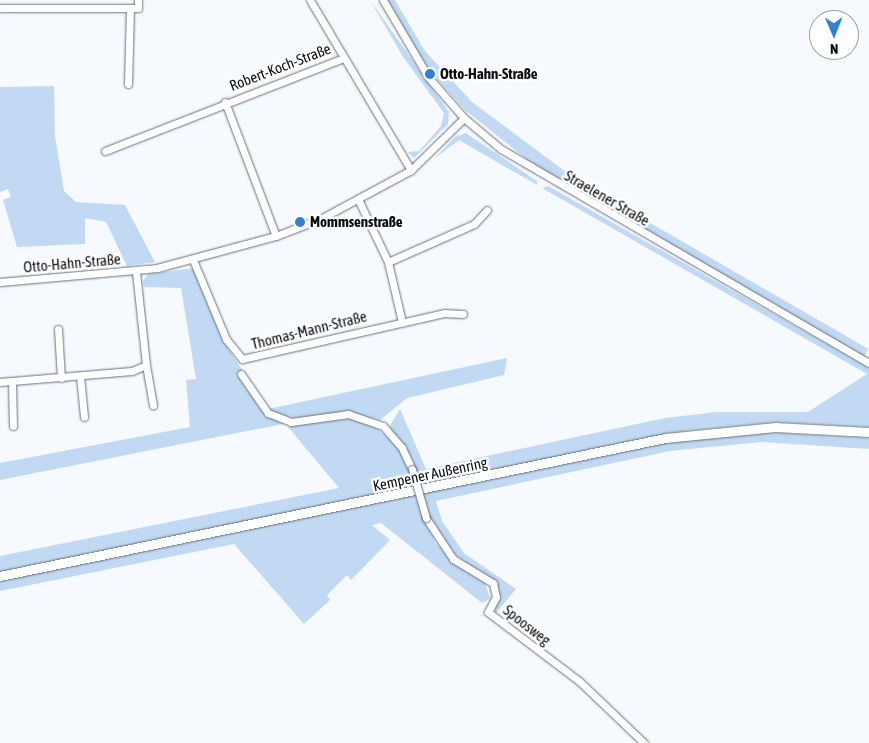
<!DOCTYPE html>
<html>
<head>
<meta charset="utf-8">
<style>
	body { margin:0 }
	#map { position:relative; width:869px; height:743px; overflow:hidden; background:#f6fafe; font-family:"Asap Condensed",sans-serif }
	div>[style] { position:absolute }
	.green>* { inset:0; background:#c1d9f3; transform-origin:0 0 }
	.roads { filter:drop-shadow(0 0 1px #67707a) drop-shadow(0 0 1px #67707a) }
	.minor>* { height:7px; margin:-3.5px; padding:0 3.5px; transform-origin:3.5px; border-radius:3.5px; background:#fff }
	.major>* { height:9px; margin:-4.5px; padding:0 4.5px; transform-origin:4.5px; border-radius:4.5px; background:#fff }
	.bridges { filter:drop-shadow(0 0 1px #67707a) drop-shadow(0 0 1px #67707a) }
	.minor-bridge>* { height:7px; margin:-3.5px; padding:0 3.5px; transform-origin:3.5px; border-radius:3.5px; background:#fff }
	.dots>* { width:14px; height:14px; translate:-50% -50%; box-sizing:border-box; border:2px solid #fff; border-radius:50% }
	span { translate:-50% -50%; white-space:nowrap; text-align:center; line-height:1.15; -webkit-text-stroke:5px #fff; paint-order:stroke }
	.street-label { font-size:15px; color:#0a0e11 }
	.poi-label { font-size:15px; color:#0a0e11; font-weight:700 }
	.left { translate:0 -50%; text-align:left }
	.north { position:absolute; left:809px; top:10px; width:50px; height:50px; box-sizing:border-box; background:#fff; border:1px solid #9d9fa0; border-radius:50%; rotate:179deg; font-size:14px; font-weight:700; line-height:20px; text-align:center; color:#0a0e11 }
	.north::after { content:''; display:block; margin:auto; width:18px; height:22px; background:#3081d1; clip-path:polygon(50% 0,100% 100%,50% 72%,0 100%) }
</style>
</head>
<body>
<div id="map">
	<div class="green">
		<div style="clip-path:polygon(370px 0,449px 112px,448px 124px,414px 158px,408px 152px,419px 151px,441px 126px,444px 113px,403px 57px)"></div>
		<div style="clip-path:polygon(384px 0,395px 0,425px 51px,472px 102px,578px 181px,577px 185px,571px 187px,529px 161px,465px 110px,427px 68px)"></div>
		<div style="clip-path:polygon(54px 86px,55px 136px,64px 191px,76px 202px,125px 205px,155px 262px,127px 266px,106px 222px,85px 218px,85px 244px,17px 247px,3px 200px,11px 197px,8px 189px,0 192px,0 87px)"></div>
		<div style="clip-path:polygon(466px 133px,537px 181px,537px 185px,459px 140px,434px 159px,456px 136px)"></div>
		<div style="left:581px;top:183px;width:332px;height:12px;rotate:30deg"></div>
		<div style="clip-path:polygon(548px 186px,869px 368px,869px 427px,777px 422px,685px 431px,0 572px,0 556px,339px 488px,288px 427px,307px 422px,337px 417px,369px 423px,394px 442px,416px 471px,389px 427px,400px 409px,426px 469px,665px 418px,717px 412px,808px 412px,867px 374px,542px 188px)"></div>
		<div style="clip-path:polygon(194px 268px,223px 341px,268px 409px,507px 358px,504px 375px,407px 398px,380px 420px,348px 412px,295px 418px,263px 411px,283px 424px,0 480px,0 463px,190px 427px,186px 380px,196px 379px,181px 288px,144px 287px,143px 281px,148px 274px)"></div>
		<div style="clip-path:polygon(765px 432px,869px 438px,869px 449px,762px 442px,670px 451px,436px 501px,442px 521px,464px 553px,516px 589px,495px 614px,498px 586px,449px 550px,419px 505px,436px 544px,485px 582px,490px 599px,482px 603px,381px 523px,372px 525px,390px 540px,351px 580px,347px 575px,327px 595px,330px 600px,304px 624px,234px 544px,0 591px,0 580px,667px 442px)"></div>
	</div>
	<div class="roads">
		<div class="minor">
			<div style="left:310px;top:0;width:198px;rotate:59.3deg"></div>
			<div style="left:383px;top:0;width:91px;rotate:59.5deg"></div>
			<div style="left:429px;top:78px;width:53px;rotate:48.8deg"></div>
			<div style="left:464px;top:118px;width:48px;rotate:40deg"></div>
			<div style="left:501px;top:149px;width:426px;rotate:30.2deg"></div>
			<div style="left:0;top:8px;width:138px"></div>
			<div style="left:138px;top:8px;width:8px;rotate:-90deg"></div>
			<div style="left:128px;top:84px;width:76px;rotate:-88.5deg"></div>
			<div style="left:225px;top:102px;width:143px;rotate:69.2deg"></div>
			<div style="left:105px;top:151px;width:256px;rotate:-21.3deg"></div>
			<div style="left:358px;top:199px;width:70px;rotate:64.5deg"></div>
			<div style="left:388px;top:262px;width:62px;rotate:76.9deg"></div>
			<div style="left:193px;top:260px;width:86px;rotate:67.3deg"></div>
			<div style="left:226px;top:339px;width:26px;rotate:51deg"></div>
			<div style="left:242px;top:359px;width:207px;rotate:-12.8deg"></div>
			<div style="left:444px;top:313px;width:19px;rotate:3deg"></div>
			<div style="left:388px;top:262px;width:94px;rotate:-23.8deg"></div>
			<div style="left:474px;top:224px;width:19px;rotate:-47deg"></div>
			<div style="left:0;top:282px;width:158px;rotate:-5.1deg"></div>
			<div style="left:157px;top:268px;width:123px;rotate:-15.1deg"></div>
			<div style="left:276px;top:236px;width:49px;rotate:-21.4deg"></div>
			<div style="left:322px;top:218px;width:101px;rotate:-28.3deg"></div>
			<div style="left:411px;top:170px;width:74px;rotate:-44.5deg"></div>
			<div style="left:58px;top:329px;width:49px;rotate:86.5deg"></div>
			<div style="left:146px;top:365px;width:41px;rotate:80.1deg"></div>
			<div style="left:241px;top:374px;width:47px;rotate:55.3deg"></div>
			<div style="left:268px;top:413px;width:25px;rotate:21deg"></div>
			<div style="left:291px;top:422px;width:58px;rotate:-8deg"></div>
			<div style="left:348px;top:414px;width:37px;rotate:19deg"></div>
			<div style="left:383px;top:426px;width:29px;rotate:49deg"></div>
			<div style="left:402px;top:448px;width:23px;rotate:65deg"></div>
			<div style="left:80px;top:376px;width:41px;rotate:84.4deg"></div>
			<div style="left:0;top:382px;width:132px;rotate:-4.8deg"></div>
			<div style="left:132px;top:371px;width:15px;rotate:-23deg"></div>
			<div style="left:146px;top:365px;width:95px;rotate:-96.1deg"></div>
			<div style="left:12px;top:382px;width:44px;rotate:88.7deg"></div>
			<div style="left:426px;top:518px;width:49px;rotate:56.6deg"></div>
			<div style="left:453px;top:559px;width:47px;rotate:31deg"></div>
			<div style="left:493px;top:583px;width:14px;rotate:78deg"></div>
			<div style="left:496px;top:597px;width:17px;rotate:118deg"></div>
			<div style="left:488px;top:612px;width:114px;rotate:37.2deg"></div>
			<div style="left:579px;top:681px;width:90px;rotate:43.6deg"></div>
		</div>
		<div class="major">
			<div style="left:0;top:576px;width:679px;rotate:-11.72deg"></div>
			<div style="left:665px;top:438px;width:111px;rotate:-5.7deg"></div>
			<div style="left:775px;top:427px;width:94px;rotate:3deg"></div>
		</div>
	</div>
	<div class="bridges">
		<div class="minor-bridge">
			<div style="left:412px;top:469px;width:51px;rotate:74.1deg"></div>
		</div>
	</div>
	<div class="dots">
		<div style="left:430px;top:74px;background:#3081d1"></div>
		<div style="left:300px;top:222px;background:#3081d1"></div>
	</div>
	<div class="street-label">
		<span style="left:280px;top:67px;rotate:-21deg">Robert-Koch-Straße</span>
		<span style="left:607px;top:198px;rotate:30deg">Straelener Straße</span>
		<span style="left:72px;top:263px;rotate:-5deg">Otto-Hahn-Straße</span>
		<span style="left:309px;top:330px;rotate:-14deg">Thomas-Mann-Straße</span>
		<span style="left:430px;top:474px;rotate:-12deg">Kempener Außenring</span>
		<span style="left:527px;top:625px;rotate:38deg">Spoosweg</span>
	</div>
	<div class="poi-label">
		<span class="left" style="left:440px;top:74px">Otto-Hahn-Straße</span>
		<span class="left" style="left:310px;top:222px">Mommsenstraße</span>
	</div>
	<div class="north">N</div>
</div>
</body>
</html>
